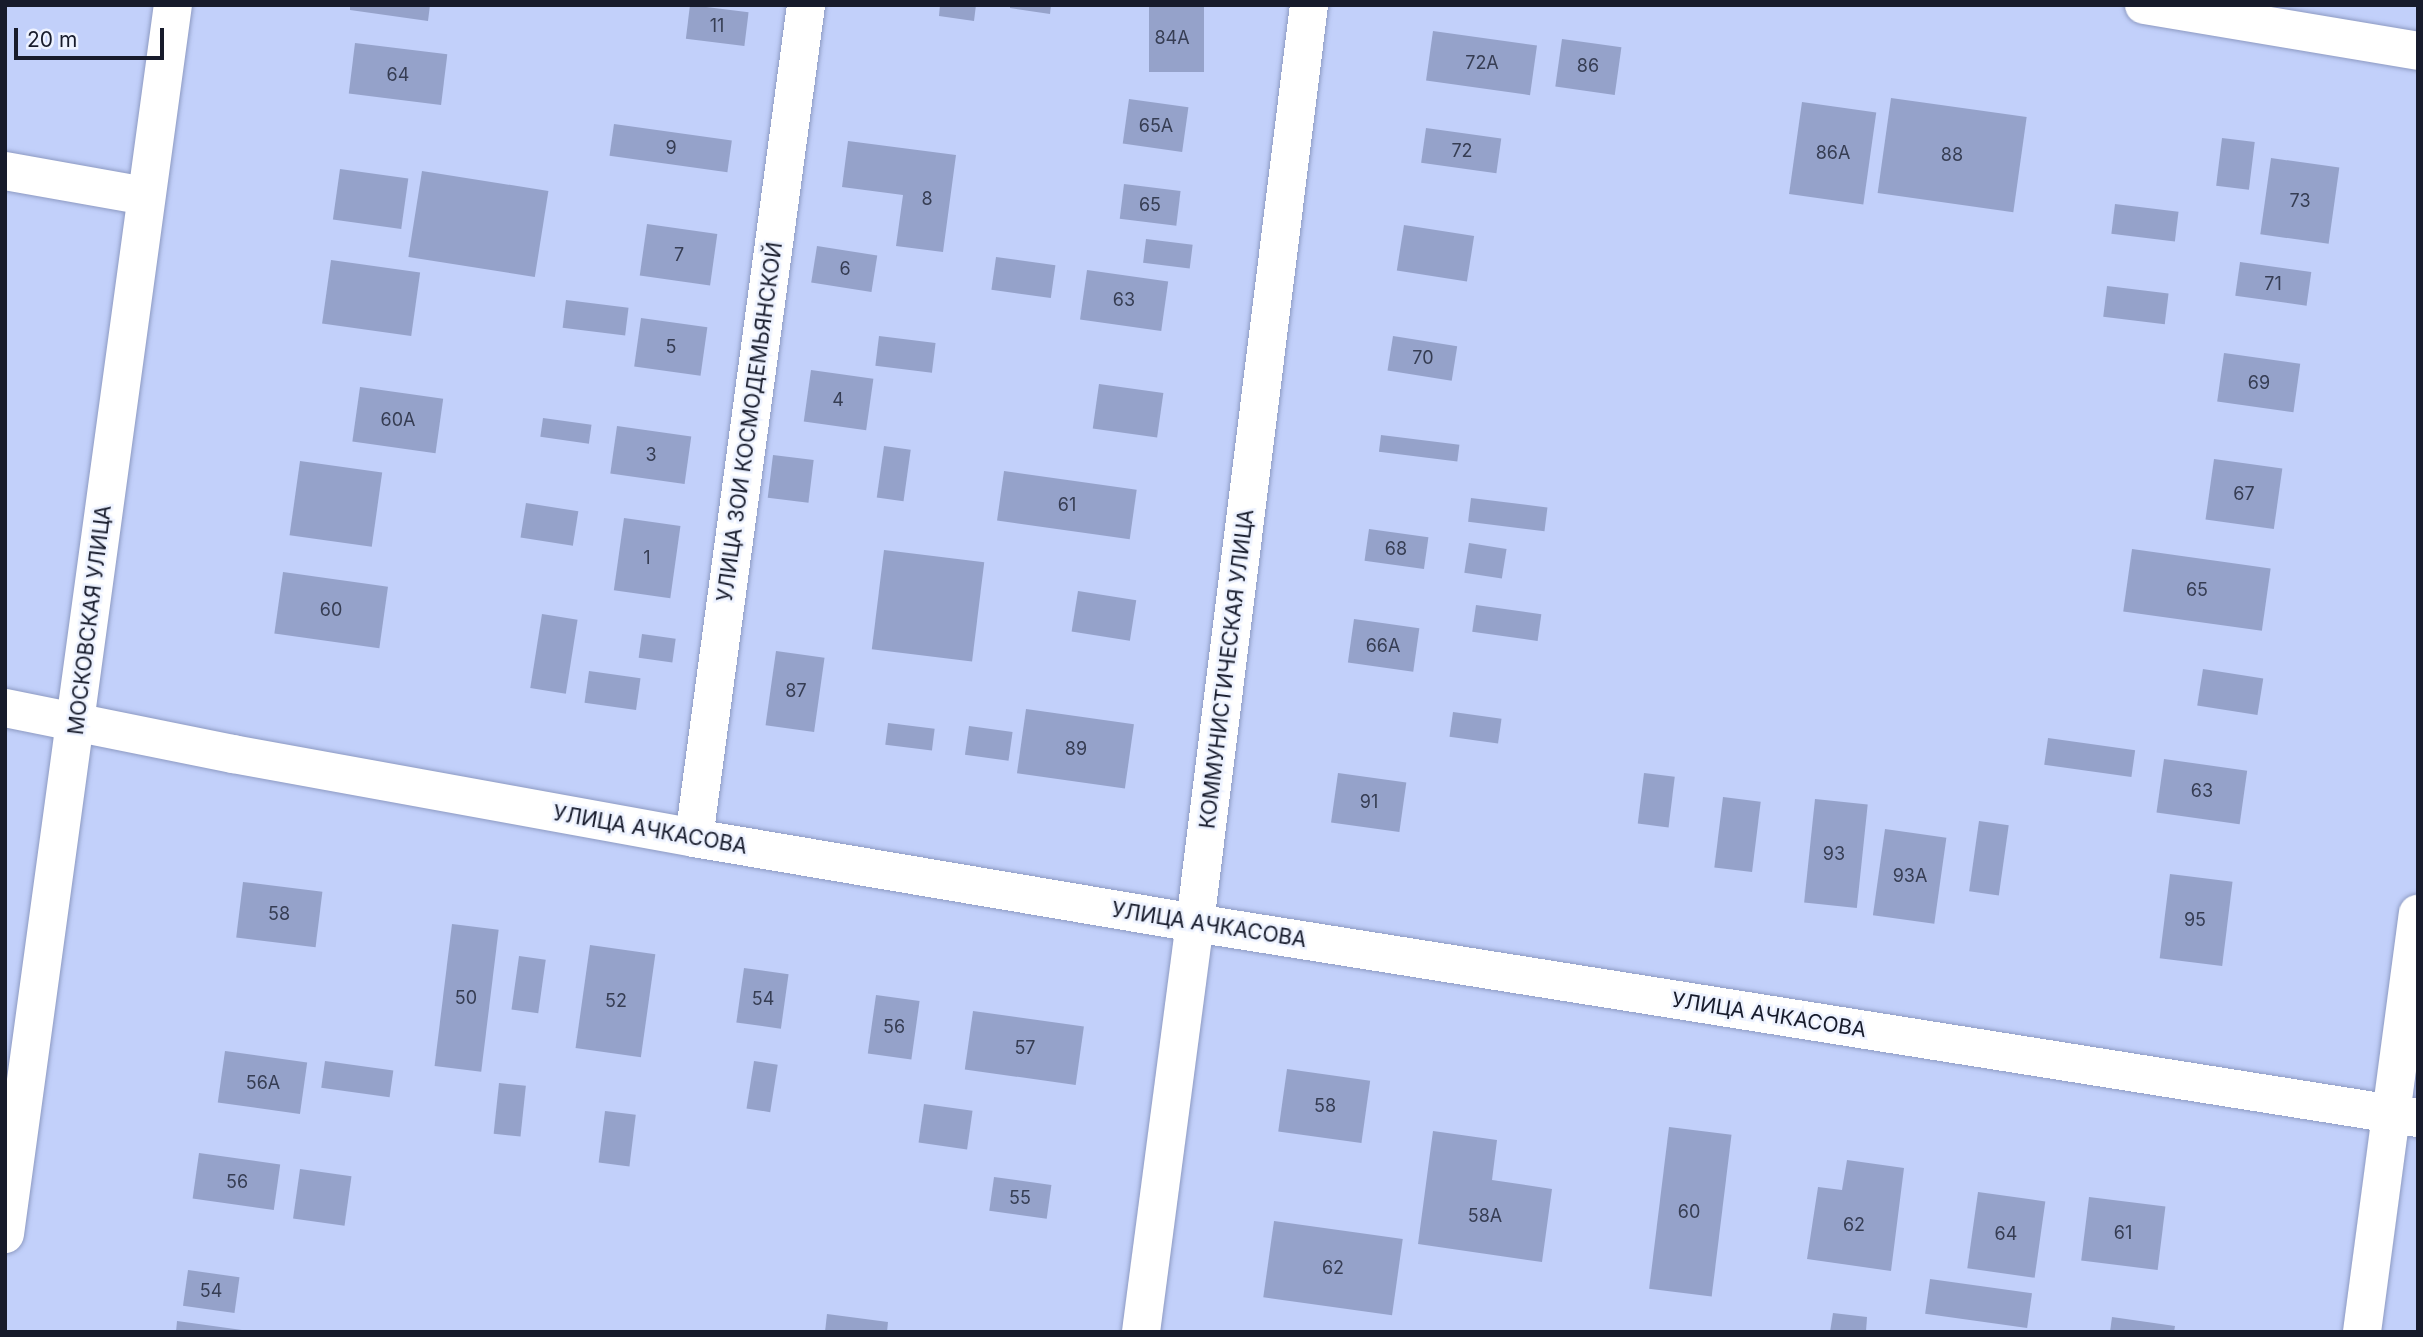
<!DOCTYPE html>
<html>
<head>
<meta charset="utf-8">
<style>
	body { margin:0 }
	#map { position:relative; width:2423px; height:1337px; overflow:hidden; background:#c2d0fa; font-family:Inter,sans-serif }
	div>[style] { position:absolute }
	.building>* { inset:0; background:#95a2ca; transform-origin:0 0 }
	.roads { filter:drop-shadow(0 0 2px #8d9ac2) drop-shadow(0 0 2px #8d9ac2) }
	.minor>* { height:38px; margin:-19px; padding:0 19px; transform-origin:19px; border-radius:19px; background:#fff }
	.tertiary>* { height:38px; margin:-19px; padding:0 19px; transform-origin:19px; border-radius:19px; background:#fff }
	span { translate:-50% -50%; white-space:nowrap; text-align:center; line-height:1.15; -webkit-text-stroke:5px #edf2ff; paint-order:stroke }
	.number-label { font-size:18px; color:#363d53 }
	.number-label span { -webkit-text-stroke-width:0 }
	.street-label { font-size:21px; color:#171b2b }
	.frame { position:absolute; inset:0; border:7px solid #171b2b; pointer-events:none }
	.scale { position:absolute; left:14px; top:28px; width:150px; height:32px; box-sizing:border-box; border:4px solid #171b2b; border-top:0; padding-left:9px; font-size:21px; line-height:24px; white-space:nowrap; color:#171b2b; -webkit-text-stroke:5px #edf2ff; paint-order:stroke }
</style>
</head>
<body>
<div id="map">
	<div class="building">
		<div style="clip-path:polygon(350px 5px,430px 5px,428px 21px,350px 10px)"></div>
		<div style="left:690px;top:5px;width:59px;height:34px;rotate:7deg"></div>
		<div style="clip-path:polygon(940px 5px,976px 5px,974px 21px,939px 16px)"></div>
		<div style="clip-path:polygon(1010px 5px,1051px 5px,1050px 14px,1010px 8px)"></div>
		<div style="left:1149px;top:5px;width:55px;height:67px"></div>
		<div style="left:1433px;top:31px;width:105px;height:50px;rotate:8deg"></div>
		<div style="left:1562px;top:39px;width:60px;height:48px;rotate:8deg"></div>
		<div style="left:355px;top:43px;width:93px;height:51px;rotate:7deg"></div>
		<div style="left:1891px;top:98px;width:137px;height:96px;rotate:8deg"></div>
		<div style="left:1129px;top:99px;width:60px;height:45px;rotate:8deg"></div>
		<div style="left:1802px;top:102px;width:75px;height:93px;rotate:8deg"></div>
		<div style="left:614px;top:124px;width:119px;height:32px;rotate:8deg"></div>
		<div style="left:1426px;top:128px;width:76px;height:35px;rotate:8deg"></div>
		<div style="left:2222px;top:138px;width:33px;height:48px;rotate:7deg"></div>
		<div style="clip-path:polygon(848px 141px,956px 155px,943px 252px,896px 246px,903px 195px,842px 187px)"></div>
		<div style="left:2271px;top:158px;width:69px;height:77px;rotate:8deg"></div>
		<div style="left:340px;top:169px;width:69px;height:51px;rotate:8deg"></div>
		<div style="left:422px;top:171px;width:128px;height:87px;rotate:9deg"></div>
		<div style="left:1124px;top:184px;width:57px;height:35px;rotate:7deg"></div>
		<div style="left:2115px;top:204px;width:64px;height:30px;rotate:7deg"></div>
		<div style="left:647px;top:224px;width:71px;height:52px;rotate:8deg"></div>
		<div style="left:1404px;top:225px;width:71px;height:46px;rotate:9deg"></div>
		<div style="left:1146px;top:239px;width:47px;height:24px;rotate:7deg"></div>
		<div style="left:817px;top:246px;width:61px;height:37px;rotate:9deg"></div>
		<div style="left:996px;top:257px;width:60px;height:33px;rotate:8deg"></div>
		<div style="left:331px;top:260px;width:90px;height:64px;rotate:8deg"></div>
		<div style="left:2240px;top:262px;width:72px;height:34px;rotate:8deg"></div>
		<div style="left:1087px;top:270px;width:82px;height:50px;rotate:8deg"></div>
		<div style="left:2107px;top:286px;width:62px;height:31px;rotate:7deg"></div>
		<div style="left:566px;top:300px;width:63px;height:28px;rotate:7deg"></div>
		<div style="left:641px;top:318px;width:67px;height:49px;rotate:8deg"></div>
		<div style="left:879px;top:336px;width:57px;height:30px;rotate:7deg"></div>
		<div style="left:1393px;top:336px;width:65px;height:35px;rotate:9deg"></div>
		<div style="left:2224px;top:353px;width:77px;height:49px;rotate:8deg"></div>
		<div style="left:811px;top:370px;width:63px;height:52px;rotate:8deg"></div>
		<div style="left:1099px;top:384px;width:65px;height:45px;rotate:8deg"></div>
		<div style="left:360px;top:387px;width:84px;height:55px;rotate:8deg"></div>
		<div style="left:543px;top:418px;width:49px;height:19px;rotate:8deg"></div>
		<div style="left:617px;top:426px;width:75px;height:48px;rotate:8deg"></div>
		<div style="left:1381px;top:435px;width:79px;height:17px;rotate:7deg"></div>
		<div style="left:884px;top:446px;width:27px;height:52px;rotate:8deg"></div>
		<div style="left:773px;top:455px;width:41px;height:43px;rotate:7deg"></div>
		<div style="left:2214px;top:459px;width:69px;height:61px;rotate:8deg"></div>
		<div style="left:300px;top:461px;width:83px;height:75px;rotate:8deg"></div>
		<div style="left:1004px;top:471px;width:134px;height:50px;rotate:8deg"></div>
		<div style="left:1471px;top:498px;width:77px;height:24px;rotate:7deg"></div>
		<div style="left:526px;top:503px;width:53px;height:35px;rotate:9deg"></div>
		<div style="left:624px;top:518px;width:57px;height:73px;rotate:8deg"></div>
		<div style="left:1369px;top:529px;width:60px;height:32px;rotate:8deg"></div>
		<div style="left:1469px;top:543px;width:38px;height:30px;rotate:9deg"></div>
		<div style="left:2132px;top:549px;width:140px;height:63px;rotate:8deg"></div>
		<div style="left:884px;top:550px;width:101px;height:100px;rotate:7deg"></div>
		<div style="left:283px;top:572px;width:106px;height:62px;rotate:8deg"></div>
		<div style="left:1078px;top:591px;width:59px;height:41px;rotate:9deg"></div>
		<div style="left:1476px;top:605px;width:66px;height:27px;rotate:8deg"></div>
		<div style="left:542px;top:614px;width:36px;height:75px;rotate:9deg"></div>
		<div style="left:1354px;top:619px;width:66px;height:44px;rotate:8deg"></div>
		<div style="left:642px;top:634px;width:34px;height:24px;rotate:8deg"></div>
		<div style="left:776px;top:651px;width:49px;height:75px;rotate:8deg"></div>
		<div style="left:2203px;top:669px;width:61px;height:37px;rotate:9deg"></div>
		<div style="left:589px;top:671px;width:52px;height:32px;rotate:8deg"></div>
		<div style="left:1026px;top:709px;width:109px;height:65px;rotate:8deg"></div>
		<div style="left:1453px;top:712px;width:49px;height:25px;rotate:8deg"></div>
		<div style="left:888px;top:723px;width:47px;height:22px;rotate:7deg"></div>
		<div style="left:969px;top:726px;width:44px;height:29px;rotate:8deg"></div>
		<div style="left:2048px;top:738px;width:88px;height:27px;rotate:8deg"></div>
		<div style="left:2164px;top:759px;width:84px;height:54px;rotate:8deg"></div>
		<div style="left:1338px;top:773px;width:69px;height:50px;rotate:8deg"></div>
		<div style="left:1644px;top:773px;width:31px;height:51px;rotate:7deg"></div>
		<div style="left:1723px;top:797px;width:38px;height:71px;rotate:7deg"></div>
		<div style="left:1815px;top:799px;width:53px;height:104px;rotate:6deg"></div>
		<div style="left:1979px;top:821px;width:30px;height:71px;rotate:8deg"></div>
		<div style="left:1885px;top:829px;width:62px;height:87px;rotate:8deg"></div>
		<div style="left:2170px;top:874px;width:63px;height:85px;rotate:7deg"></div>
		<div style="left:243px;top:882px;width:80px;height:56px;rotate:7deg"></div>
		<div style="left:452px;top:924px;width:47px;height:143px;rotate:7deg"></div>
		<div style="left:590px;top:945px;width:66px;height:104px;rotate:8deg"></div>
		<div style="left:519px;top:956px;width:27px;height:54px;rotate:8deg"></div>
		<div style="left:744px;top:968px;width:45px;height:55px;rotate:8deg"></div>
		<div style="left:876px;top:995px;width:44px;height:59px;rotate:8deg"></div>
		<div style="left:973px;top:1011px;width:112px;height:59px;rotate:8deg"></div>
		<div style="left:225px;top:1051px;width:83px;height:52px;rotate:8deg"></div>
		<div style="left:325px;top:1061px;width:69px;height:27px;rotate:8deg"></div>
		<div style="left:754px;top:1061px;width:24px;height:48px;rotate:9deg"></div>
		<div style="left:1287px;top:1069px;width:84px;height:63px;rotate:8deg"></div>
		<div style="left:499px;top:1083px;width:27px;height:51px;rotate:6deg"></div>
		<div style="left:924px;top:1104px;width:49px;height:39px;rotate:8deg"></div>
		<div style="left:605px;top:1111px;width:31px;height:52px;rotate:7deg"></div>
		<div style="left:1669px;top:1127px;width:63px;height:163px;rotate:7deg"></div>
		<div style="clip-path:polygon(1433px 1131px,1497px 1140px,1492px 1180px,1552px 1189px,1542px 1262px,1418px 1244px)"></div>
		<div style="left:199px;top:1153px;width:82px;height:46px;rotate:8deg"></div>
		<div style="clip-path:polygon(1847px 1160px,1904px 1168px,1891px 1271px,1807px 1259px,1818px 1187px,1842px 1190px)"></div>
		<div style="left:300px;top:1169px;width:52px;height:50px;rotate:8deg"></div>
		<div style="left:994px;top:1177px;width:58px;height:34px;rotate:8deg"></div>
		<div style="left:1978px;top:1192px;width:68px;height:77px;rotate:8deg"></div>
		<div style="left:2089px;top:1197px;width:77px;height:64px;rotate:7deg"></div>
		<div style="left:1274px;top:1221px;width:130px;height:77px;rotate:8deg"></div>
		<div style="left:188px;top:1270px;width:52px;height:36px;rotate:8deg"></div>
		<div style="left:1930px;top:1279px;width:103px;height:35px;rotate:8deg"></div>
		<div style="clip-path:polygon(1833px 1313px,1867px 1317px,1866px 1332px,1830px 1332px)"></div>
		<div style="clip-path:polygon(827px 1314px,888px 1322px,887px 1332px,825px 1332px)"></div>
		<div style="clip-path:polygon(2112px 1317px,2175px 1326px,2174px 1332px,2110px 1332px)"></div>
		<div style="clip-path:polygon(177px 1321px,242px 1330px,242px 1332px,176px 1332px)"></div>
	</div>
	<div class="roads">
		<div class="minor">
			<div style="left:2144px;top:5px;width:278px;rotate:9.5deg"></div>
			<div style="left:5px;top:171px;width:142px;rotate:10.1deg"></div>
			<div style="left:694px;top:838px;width:840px;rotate:-82.34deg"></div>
			<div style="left:5px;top:1234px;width:1240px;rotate:-82.22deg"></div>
			<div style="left:1141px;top:1332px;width:413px;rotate:-82.5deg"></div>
			<div style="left:1195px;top:923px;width:925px;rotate:-82.92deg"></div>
		</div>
		<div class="tertiary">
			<div style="left:5px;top:708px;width:233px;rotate:11.4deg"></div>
			<div style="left:233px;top:754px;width:469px;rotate:10.3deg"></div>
			<div style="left:694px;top:838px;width:508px;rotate:9.63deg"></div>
			<div style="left:1195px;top:923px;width:1238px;rotate:9.06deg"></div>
			<div style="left:2362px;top:1332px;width:422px;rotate:-82.4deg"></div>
		</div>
	</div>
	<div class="number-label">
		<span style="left:717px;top:26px">11</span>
		<span style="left:1172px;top:38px">84А</span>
		<span style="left:1482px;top:63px">72А</span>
		<span style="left:1588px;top:66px">86</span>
		<span style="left:398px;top:75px">64</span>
		<span style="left:1156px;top:126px">65А</span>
		<span style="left:671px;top:148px">9</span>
		<span style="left:1462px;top:151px">72</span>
		<span style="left:1833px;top:153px">86А</span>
		<span style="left:1952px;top:155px">88</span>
		<span style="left:927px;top:199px">8</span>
		<span style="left:2300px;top:201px">73</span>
		<span style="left:1150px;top:205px">65</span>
		<span style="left:679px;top:255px">7</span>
		<span style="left:845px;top:269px">6</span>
		<span style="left:2273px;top:284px">71</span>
		<span style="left:1124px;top:300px">63</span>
		<span style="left:671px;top:347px">5</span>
		<span style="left:1423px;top:358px">70</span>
		<span style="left:2259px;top:383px">69</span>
		<span style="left:838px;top:400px">4</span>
		<span style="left:398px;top:420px">60А</span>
		<span style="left:651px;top:455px">3</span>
		<span style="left:2244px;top:494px">67</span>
		<span style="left:1067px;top:505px">61</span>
		<span style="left:1396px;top:549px">68</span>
		<span style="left:647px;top:558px">1</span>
		<span style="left:2197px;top:590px">65</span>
		<span style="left:331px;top:610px">60</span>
		<span style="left:1383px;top:646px">66А</span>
		<span style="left:796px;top:691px">87</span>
		<span style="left:1076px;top:749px">89</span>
		<span style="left:2202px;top:791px">63</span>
		<span style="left:1369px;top:802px">91</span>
		<span style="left:1834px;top:854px">93</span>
		<span style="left:1910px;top:876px">93А</span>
		<span style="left:279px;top:914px">58</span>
		<span style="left:2195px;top:920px">95</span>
		<span style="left:466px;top:998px">50</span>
		<span style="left:763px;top:999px">54</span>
		<span style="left:616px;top:1001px">52</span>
		<span style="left:894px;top:1027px">56</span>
		<span style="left:1025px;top:1048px">57</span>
		<span style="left:263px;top:1083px">56А</span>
		<span style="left:1325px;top:1106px">58</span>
		<span style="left:237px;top:1182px">56</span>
		<span style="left:1020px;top:1198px">55</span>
		<span style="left:1689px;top:1212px">60</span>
		<span style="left:1485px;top:1216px">58А</span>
		<span style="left:1854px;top:1225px">62</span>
		<span style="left:2123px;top:1233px">61</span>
		<span style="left:2006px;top:1234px">64</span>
		<span style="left:1333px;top:1268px">62</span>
		<span style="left:211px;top:1291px">54</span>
	</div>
	<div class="street-label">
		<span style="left:750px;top:422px;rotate:-82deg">УЛИЦА ЗОИ КОСМОДЕМЬЯНСКОЙ</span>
		<span style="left:90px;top:620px;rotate:-83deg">МОСКОВСКАЯ УЛИЦА</span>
		<span style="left:1227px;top:669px;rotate:-83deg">КОММУНИСТИЧЕСКАЯ УЛИЦА</span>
		<span style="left:650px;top:830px;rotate:10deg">УЛИЦА АЧКАСОВА</span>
		<span style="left:1209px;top:925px;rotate:9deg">УЛИЦА АЧКАСОВА</span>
		<span style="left:1769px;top:1015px;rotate:9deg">УЛИЦА АЧКАСОВА</span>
	</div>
	<div class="frame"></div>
	<div class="scale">20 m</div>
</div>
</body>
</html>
